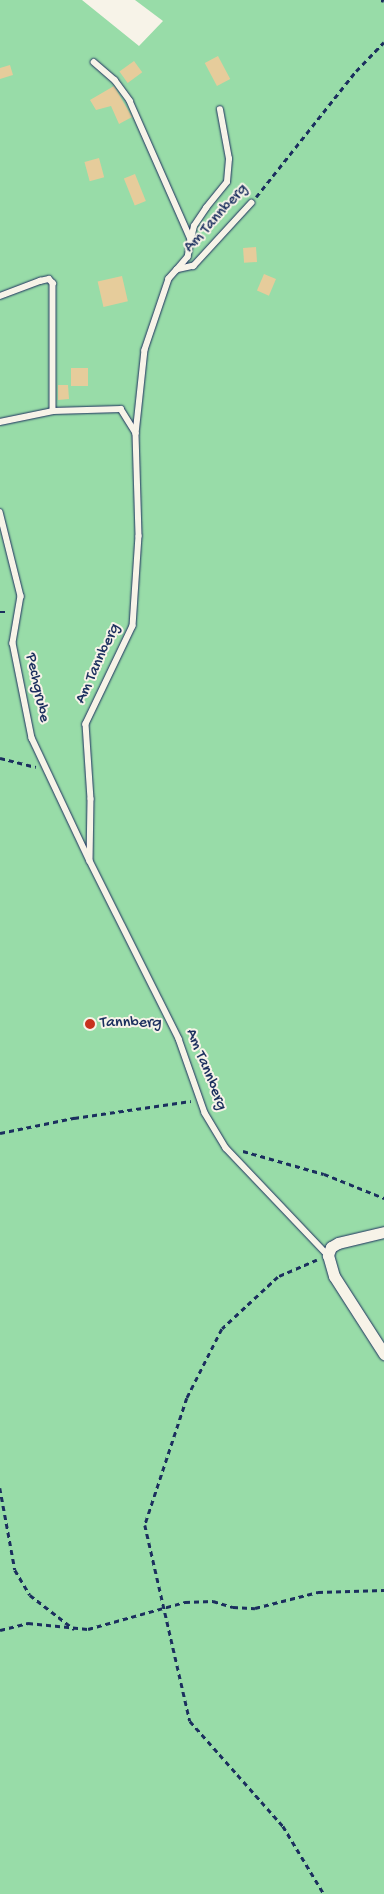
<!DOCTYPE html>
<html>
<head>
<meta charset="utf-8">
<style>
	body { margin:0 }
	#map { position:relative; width:384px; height:1894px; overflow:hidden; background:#f7f3e8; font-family:"Gochi Hand",sans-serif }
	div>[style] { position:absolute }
	.green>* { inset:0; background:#98dca8 }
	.building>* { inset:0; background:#e6cc9b; transform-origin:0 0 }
	.path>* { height:2.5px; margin-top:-1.25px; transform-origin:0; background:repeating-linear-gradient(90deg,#1b2f5e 0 5px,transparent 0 9px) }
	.roads { filter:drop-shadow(0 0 1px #1b2f5e) drop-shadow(0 0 1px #1b2f5e) }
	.lane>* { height:5.5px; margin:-2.75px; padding:0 2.75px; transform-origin:2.75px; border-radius:2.75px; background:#f7f3e8 }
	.street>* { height:11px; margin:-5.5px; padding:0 5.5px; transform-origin:5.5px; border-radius:5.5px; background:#f7f3e8 }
	.dots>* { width:14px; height:14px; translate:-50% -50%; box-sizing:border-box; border:2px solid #f7f3e8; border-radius:50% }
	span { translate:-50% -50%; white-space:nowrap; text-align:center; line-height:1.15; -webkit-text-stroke:4px #f7f3e8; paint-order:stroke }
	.street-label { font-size:16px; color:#1b2f5e }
	.poi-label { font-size:16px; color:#1b2f5e }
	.left { translate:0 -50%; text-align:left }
</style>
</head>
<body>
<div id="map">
	<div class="green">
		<div style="clip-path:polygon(0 0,82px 0,139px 46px,163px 21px,135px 0,384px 0,384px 1894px,0 1894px)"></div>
	</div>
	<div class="building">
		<div style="left:218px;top:56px;width:26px;height:15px;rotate:62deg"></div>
		<div style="left:134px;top:61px;width:14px;height:18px;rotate:54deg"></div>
		<div style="clip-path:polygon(10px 65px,13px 75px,0 79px,0 68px)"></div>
		<div style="clip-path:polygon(114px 86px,132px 117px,119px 124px,111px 106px,96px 110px,90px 100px)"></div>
		<div style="left:99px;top:158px;width:20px;height:15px;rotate:75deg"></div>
		<div style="left:135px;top:174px;width:29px;height:12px;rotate:68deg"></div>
		<div style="left:256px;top:247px;width:15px;height:13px;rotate:86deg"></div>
		<div style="left:264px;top:274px;width:13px;height:18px;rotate:23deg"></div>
		<div style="left:122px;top:276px;width:26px;height:25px;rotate:77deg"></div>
		<div style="left:71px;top:368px;width:17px;height:18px"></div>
		<div style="clip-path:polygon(58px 385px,68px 385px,69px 399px,58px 400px)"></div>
	</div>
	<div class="path">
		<div style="left:381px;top:0;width:3px;rotate:18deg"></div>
		<div style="left:256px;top:197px;width:161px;rotate:-51.6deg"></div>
		<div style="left:356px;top:71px;width:40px;rotate:-46deg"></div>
		<div style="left:0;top:612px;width:8px"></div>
		<div style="left:0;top:758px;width:37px;rotate:14deg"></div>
		<div style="left:0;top:1133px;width:76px;rotate:-11.5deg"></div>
		<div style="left:74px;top:1118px;width:118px;rotate:-8.3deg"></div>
		<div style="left:243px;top:1151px;width:84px;rotate:15.9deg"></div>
		<div style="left:324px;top:1174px;width:65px;rotate:21.8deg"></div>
		<div style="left:317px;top:1260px;width:43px;rotate:156.4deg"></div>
		<div style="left:278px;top:1277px;width:76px;rotate:137.1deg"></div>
		<div style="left:222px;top:1329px;width:77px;rotate:116.9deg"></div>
		<div style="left:187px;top:1398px;width:134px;rotate:108.3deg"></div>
		<div style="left:145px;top:1525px;width:201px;rotate:77.1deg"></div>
		<div style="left:190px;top:1721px;width:140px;rotate:48.5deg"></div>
		<div style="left:283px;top:1826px;width:79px;rotate:58.9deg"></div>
		<div style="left:0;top:1488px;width:83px;rotate:79.6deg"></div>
		<div style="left:15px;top:1570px;width:29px;rotate:59deg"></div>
		<div style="left:30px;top:1595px;width:56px;rotate:37.7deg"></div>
		<div style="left:0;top:1630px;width:29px;rotate:-14deg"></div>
		<div style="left:28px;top:1623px;width:60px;rotate:5.7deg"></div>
		<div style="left:88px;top:1629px;width:101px;rotate:-15.6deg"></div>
		<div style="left:185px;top:1602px;width:28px;rotate:-2deg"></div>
		<div style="left:213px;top:1601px;width:21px;rotate:17deg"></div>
		<div style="left:233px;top:1607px;width:22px;rotate:3deg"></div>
		<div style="left:255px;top:1608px;width:65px;rotate:-14.3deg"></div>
		<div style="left:318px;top:1592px;width:66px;rotate:-1.7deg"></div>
	</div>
	<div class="roads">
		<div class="lane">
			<div style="left:94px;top:62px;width:28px;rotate:41deg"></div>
			<div style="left:115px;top:80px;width:26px;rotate:54deg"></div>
			<div style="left:130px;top:101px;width:151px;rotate:66.2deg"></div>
			<div style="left:191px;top:239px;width:18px;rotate:99deg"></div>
			<div style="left:188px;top:257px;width:17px;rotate:130deg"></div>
			<div style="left:252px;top:203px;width:86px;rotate:132.6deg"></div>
			<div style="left:194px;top:266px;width:17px;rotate:167deg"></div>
			<div style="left:177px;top:270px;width:12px;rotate:132deg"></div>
			<div style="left:169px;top:279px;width:75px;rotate:108.7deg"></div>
			<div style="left:145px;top:350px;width:84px;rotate:96.1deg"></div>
			<div style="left:136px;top:434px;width:102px;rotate:88.3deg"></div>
			<div style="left:139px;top:536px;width:90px;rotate:93.8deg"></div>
			<div style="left:133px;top:626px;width:109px;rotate:115.6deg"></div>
			<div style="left:86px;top:724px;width:75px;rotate:86.2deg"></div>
			<div style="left:91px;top:799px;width:62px;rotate:90.9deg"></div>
			<div style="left:90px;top:861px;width:199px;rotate:63.4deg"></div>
			<div style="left:179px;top:1039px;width:78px;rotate:70.6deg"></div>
			<div style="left:205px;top:1113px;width:41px;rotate:59deg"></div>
			<div style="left:226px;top:1148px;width:148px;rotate:46.4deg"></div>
			<div style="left:191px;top:239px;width:13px;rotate:-77deg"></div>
			<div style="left:194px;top:226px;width:22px;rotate:-56deg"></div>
			<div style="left:206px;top:208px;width:33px;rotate:-51deg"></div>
			<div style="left:227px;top:182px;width:23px;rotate:-85deg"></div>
			<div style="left:229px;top:159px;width:50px;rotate:-100.4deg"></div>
			<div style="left:0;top:296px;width:43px;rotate:-20.6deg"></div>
			<div style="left:40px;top:281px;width:9px;rotate:-13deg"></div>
			<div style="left:49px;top:279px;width:6px;rotate:45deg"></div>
			<div style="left:53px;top:283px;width:128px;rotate:90deg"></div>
			<div style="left:0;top:422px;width:54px;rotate:-11.7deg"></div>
			<div style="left:53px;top:411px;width:68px;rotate:-1.7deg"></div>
			<div style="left:121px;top:409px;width:28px;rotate:58deg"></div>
			<div style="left:0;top:512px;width:87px;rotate:76deg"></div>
			<div style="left:21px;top:596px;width:48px;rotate:99.7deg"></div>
			<div style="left:13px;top:643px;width:97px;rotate:78.7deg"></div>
			<div style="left:32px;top:738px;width:134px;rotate:64.8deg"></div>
		</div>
		<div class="street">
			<div style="left:384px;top:1232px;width:47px;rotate:166.6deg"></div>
			<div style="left:338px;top:1243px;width:8px;rotate:150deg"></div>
			<div style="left:331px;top:1247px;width:9px;rotate:111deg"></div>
			<div style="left:328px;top:1255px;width:22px;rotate:74deg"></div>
			<div style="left:334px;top:1276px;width:93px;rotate:57.3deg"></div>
		</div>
	</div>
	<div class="dots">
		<div style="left:90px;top:1024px;background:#c8321e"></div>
	</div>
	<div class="street-label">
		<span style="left:217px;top:219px;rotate:-48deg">Am Tannberg</span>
		<span style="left:99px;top:664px;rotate:-65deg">Am Tannberg</span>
		<span style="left:36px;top:688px;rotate:78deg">Pechgrube</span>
		<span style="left:205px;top:1070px;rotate:68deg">Am Tannberg</span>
	</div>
	<div class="poi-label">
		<span class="left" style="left:100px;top:1024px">Tannberg</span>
	</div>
</div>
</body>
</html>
